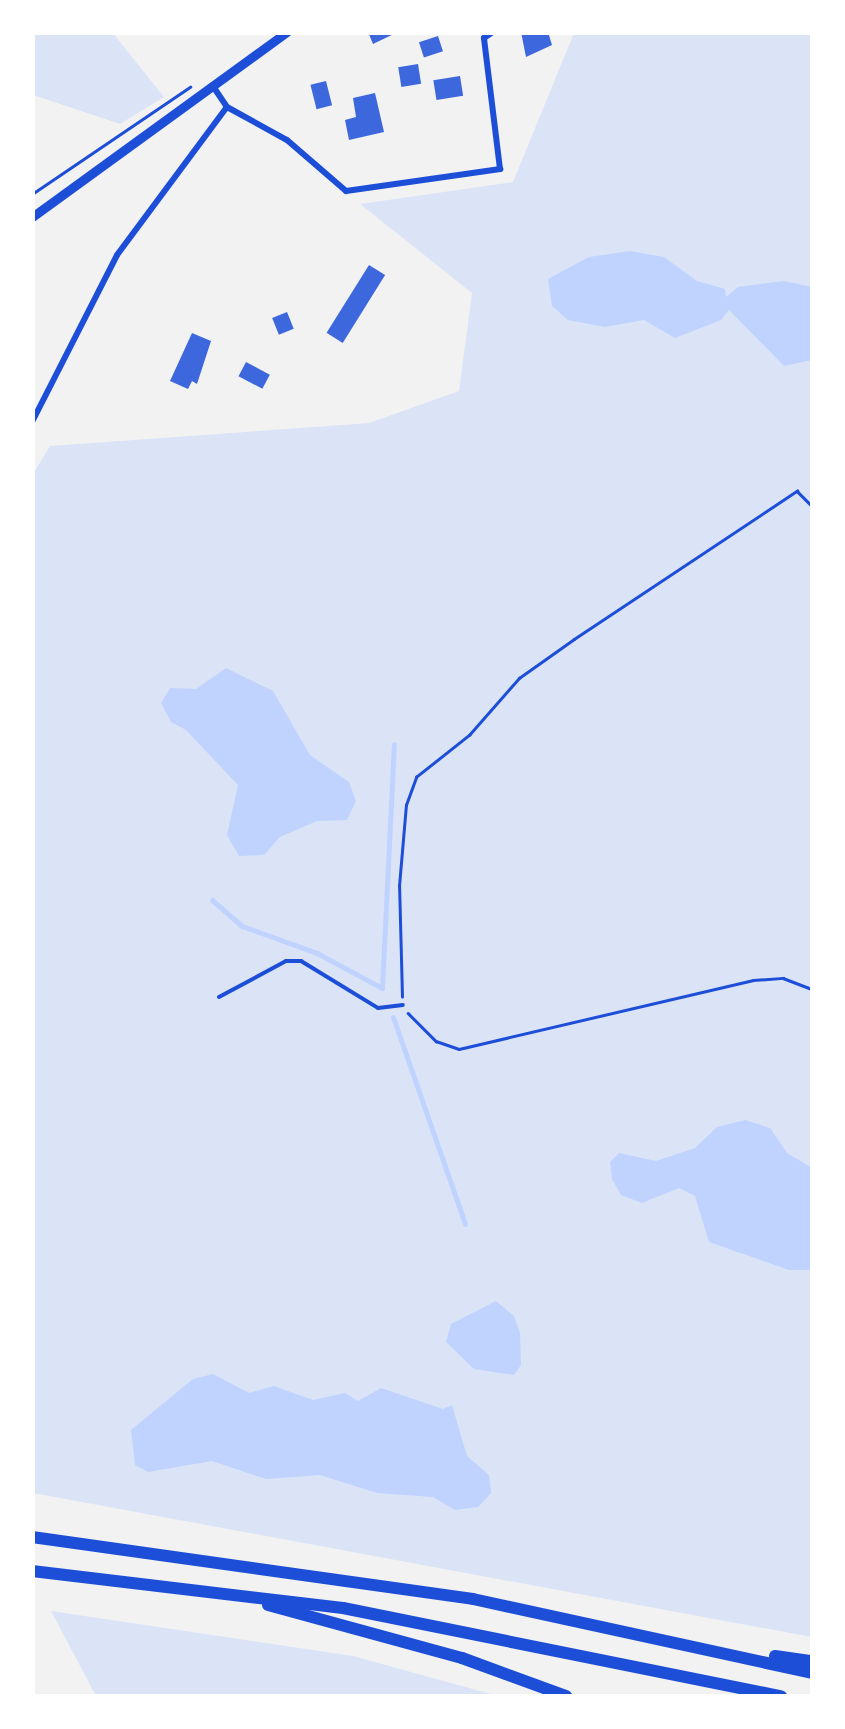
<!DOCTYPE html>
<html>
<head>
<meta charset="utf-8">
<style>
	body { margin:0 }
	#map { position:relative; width:845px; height:1729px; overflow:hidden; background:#f2f2f2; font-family:Rubik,sans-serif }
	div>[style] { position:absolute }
	.green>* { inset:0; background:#dbe4f7 }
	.water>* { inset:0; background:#bfd3fe }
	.stream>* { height:5px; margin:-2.5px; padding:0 2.5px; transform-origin:2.5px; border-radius:2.5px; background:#bfd3fe }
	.building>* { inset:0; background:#3d67dc; transform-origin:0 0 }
	.path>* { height:2.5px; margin:-1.25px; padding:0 1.25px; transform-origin:1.25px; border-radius:1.25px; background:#1d4ed8 }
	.service>* { height:4px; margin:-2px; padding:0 2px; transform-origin:2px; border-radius:2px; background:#1d4ed8 }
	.minor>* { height:6px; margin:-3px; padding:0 3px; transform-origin:3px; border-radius:3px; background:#1d4ed8 }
	.tertiary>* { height:9px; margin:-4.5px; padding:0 4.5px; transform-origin:4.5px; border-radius:4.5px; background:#1d4ed8 }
	.motorway>* { height:12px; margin:-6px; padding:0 6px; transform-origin:6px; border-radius:6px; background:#1d4ed8 }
	span { translate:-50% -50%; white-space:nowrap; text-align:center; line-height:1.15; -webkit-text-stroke:10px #fff; paint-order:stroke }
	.frame { position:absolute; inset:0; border:35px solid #fff; pointer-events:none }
</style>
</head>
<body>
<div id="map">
	<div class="green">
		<div style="clip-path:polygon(112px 32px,164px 97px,120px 124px,33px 95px,33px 33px)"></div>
		<div style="clip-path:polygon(574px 33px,812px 33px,812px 1637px,33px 1493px,33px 474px,50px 446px,369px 423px,459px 391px,472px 293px,360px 204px,513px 182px)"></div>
		<div style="clip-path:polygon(51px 1611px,353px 1656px,498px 1696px,96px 1696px)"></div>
	</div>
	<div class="water">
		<div style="clip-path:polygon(630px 251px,664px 257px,697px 281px,725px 289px,726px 297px,738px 287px,784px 281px,812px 287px,812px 360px,784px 366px,729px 310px,721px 320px,675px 338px,644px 320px,605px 327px,568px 320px,552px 306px,548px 279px,589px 257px)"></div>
		<div style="clip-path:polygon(226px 668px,273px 691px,310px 755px,349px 782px,356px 801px,347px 820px,317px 821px,280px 837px,264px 855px,239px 856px,227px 835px,238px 785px,186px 730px,171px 722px,161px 703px,170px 688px,196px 689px)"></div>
		<div style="clip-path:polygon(745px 1120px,770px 1128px,787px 1153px,812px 1168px,812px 1270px,789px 1270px,709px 1242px,695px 1196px,679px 1188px,642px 1203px,621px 1195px,612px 1179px,610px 1162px,619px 1153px,656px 1161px,695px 1148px,717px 1127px)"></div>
		<div style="clip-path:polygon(496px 1301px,514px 1316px,520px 1333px,521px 1365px,514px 1375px,474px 1369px,446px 1342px,451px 1324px)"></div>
		<div style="clip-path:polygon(213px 1374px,249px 1393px,274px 1386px,313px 1400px,345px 1393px,358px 1401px,381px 1388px,443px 1409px,452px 1405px,467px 1456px,489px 1475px,491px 1493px,478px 1507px,455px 1510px,433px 1497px,377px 1493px,320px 1475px,266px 1479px,212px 1461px,148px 1472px,135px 1465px,131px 1430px,193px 1379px)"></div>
	</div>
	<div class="stream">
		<div style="left:212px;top:900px;width:40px;rotate:41deg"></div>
		<div style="left:242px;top:926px;width:80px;rotate:19.8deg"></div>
		<div style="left:317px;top:953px;width:74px;rotate:28.3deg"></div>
		<div style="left:382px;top:988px;width:244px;rotate:-87.2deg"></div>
		<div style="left:393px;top:1017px;width:219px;rotate:70.8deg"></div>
	</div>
	<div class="building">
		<div style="clip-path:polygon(368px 32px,398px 32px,373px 44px)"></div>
		<div style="clip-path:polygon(521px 32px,548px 32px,552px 45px,526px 57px)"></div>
		<div style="left:438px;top:36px;width:16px;height:20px;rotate:72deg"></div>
		<div style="left:418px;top:64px;width:20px;height:20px;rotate:81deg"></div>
		<div style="left:460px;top:76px;width:20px;height:27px;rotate:81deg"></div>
		<div style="left:326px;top:81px;width:25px;height:16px;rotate:76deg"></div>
		<div style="clip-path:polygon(375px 93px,384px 132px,349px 140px,345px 120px,356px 117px,353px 98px)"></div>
		<div style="left:369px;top:265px;width:19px;height:80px;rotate:32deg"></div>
		<div style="left:287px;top:312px;width:18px;height:16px;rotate:68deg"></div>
		<div style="clip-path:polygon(192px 333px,211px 341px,197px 384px,192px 381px,188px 389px,170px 381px)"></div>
		<div style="left:246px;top:362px;width:27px;height:16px;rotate:28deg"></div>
	</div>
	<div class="path">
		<div style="left:32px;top:194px;width:191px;rotate:-34.1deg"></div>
		<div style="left:402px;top:997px;width:111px;rotate:-91.5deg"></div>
		<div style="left:399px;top:886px;width:81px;rotate:-85.1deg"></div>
		<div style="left:406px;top:805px;width:30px;rotate:-70deg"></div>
		<div style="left:416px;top:777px;width:68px;rotate:-38.4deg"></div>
		<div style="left:469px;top:735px;width:76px;rotate:-48.7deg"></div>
		<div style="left:519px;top:678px;width:67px;rotate:-35.3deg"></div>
		<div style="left:574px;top:639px;width:268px;rotate:-33.6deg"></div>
		<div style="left:797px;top:491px;width:21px;rotate:45deg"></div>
		<div style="left:408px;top:1013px;width:40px;rotate:45deg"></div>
		<div style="left:436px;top:1041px;width:24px;rotate:19deg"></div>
		<div style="left:459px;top:1049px;width:302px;rotate:-13.2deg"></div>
		<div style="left:753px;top:980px;width:30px;rotate:-4deg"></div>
		<div style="left:783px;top:978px;width:31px;rotate:21deg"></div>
	</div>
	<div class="service">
		<div style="left:219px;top:997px;width:76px;rotate:-28.2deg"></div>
		<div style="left:286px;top:961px;width:15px"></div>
		<div style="left:301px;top:961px;width:90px;rotate:31.4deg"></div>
		<div style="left:378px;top:1008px;width:25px;rotate:-7deg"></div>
	</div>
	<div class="minor">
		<div style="left:227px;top:107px;width:68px;rotate:28.8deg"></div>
		<div style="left:287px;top:140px;width:78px;rotate:40.8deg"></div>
		<div style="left:346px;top:191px;width:156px;rotate:-8.1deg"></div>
		<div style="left:500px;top:169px;width:132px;rotate:-97deg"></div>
		<div style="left:484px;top:38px;width:11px;rotate:-34deg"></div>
		<div style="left:32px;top:422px;width:187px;rotate:-63deg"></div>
		<div style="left:117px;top:255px;width:184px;rotate:-53.4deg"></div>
		<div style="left:227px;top:107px;width:25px;rotate:-124deg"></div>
	</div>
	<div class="tertiary">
		<div style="left:32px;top:217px;width:315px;rotate:-36deg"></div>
	</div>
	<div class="motorway">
		<div style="left:32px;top:1537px;width:445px;rotate:8deg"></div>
		<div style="left:473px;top:1599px;width:347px;rotate:12.3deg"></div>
		<div style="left:32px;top:1571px;width:313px;rotate:6.8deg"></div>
		<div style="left:343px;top:1608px;width:447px;rotate:11.4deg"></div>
		<div style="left:268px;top:1605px;width:201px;rotate:15.3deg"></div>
		<div style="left:462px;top:1658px;width:111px;rotate:20.1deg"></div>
		<div style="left:775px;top:1656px;width:37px;rotate:8deg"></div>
	</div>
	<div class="frame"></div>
</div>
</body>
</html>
